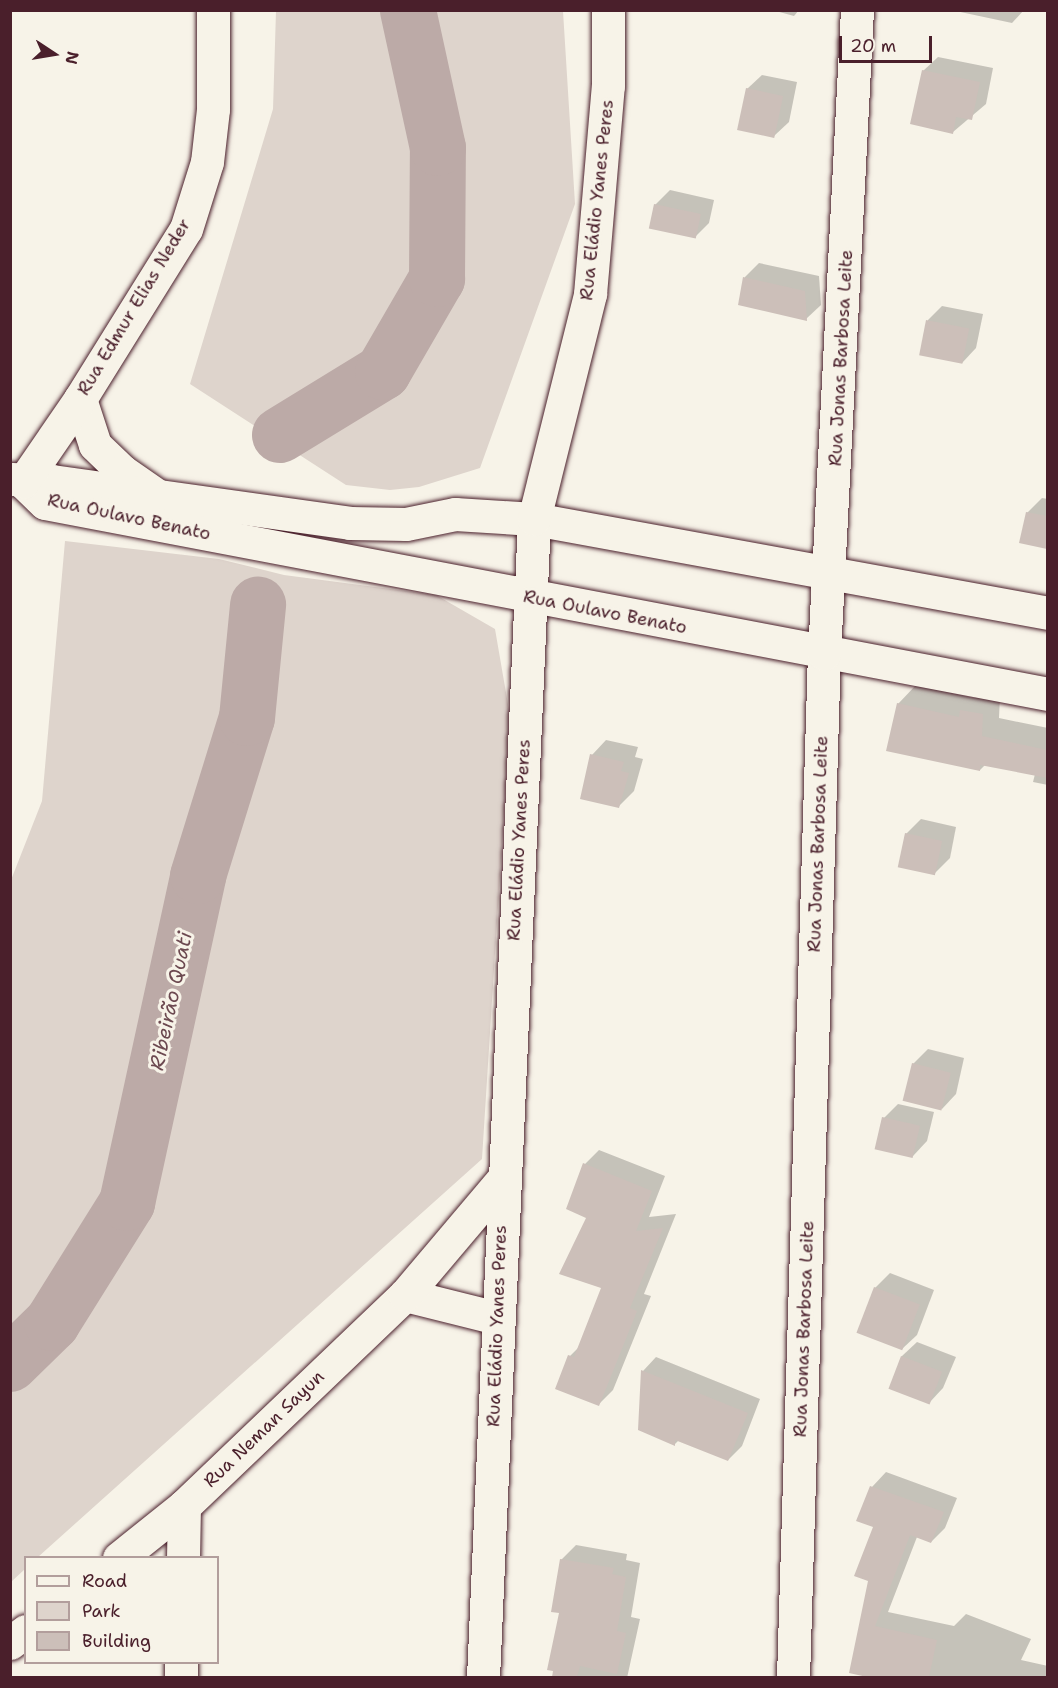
<!DOCTYPE html>
<html>
<head>
<meta charset="utf-8">
<style>
	body { margin:0 }
	#map { position:relative; width:1058px; height:1688px; overflow:hidden; background:#f7f3e8; font-family:"Shantell Sans",sans-serif }
	div>[style] { position:absolute }
	.green>* { inset:0; background:#ded4cc }
	.shadow>* { inset:0; background:#0003 }
	.river>* { height:56px; margin:-28px; padding:0 28px; transform-origin:28px; border-radius:28px; background:#bcaaa7 }
	.building>* { inset:0; background:#ccbfb9; transform-origin:0 0 }
	.roads { filter:drop-shadow(0 0 2px #4a1f2b) drop-shadow(0 0 2px #4a1f2b) }
	.minor>* { height:33px; margin:-16.5px; padding:0 16.5px; transform-origin:16.5px; border-radius:16.5px; background:#f7f3e8 }
	span { translate:-50% -50%; white-space:nowrap; text-align:center; line-height:1.15; -webkit-text-stroke:6px #f7f3e8; paint-order:stroke }
	.street-label { font-size:18px; color:#4a1f2b }
	.water-label { font-size:20px; color:#6c4950; font-style:italic }
	.frame { position:absolute; inset:0; border:12px solid #4a1f2b; pointer-events:none }
	.legend { position:absolute; left:24px; top:1556px; width:195px; height:108px; box-sizing:border-box; background:#f7f3e8; border:2px solid #b29e9c; margin:0; padding:8px 10px; list-style:none; font-size:18px; color:#4a1f2b }
	.legend li { display:flex; align-items:center; gap:12px; height:30px }
	.legend b { width:30px; border:2px solid #b29e9c }
	.north { position:absolute; left:24px; top:24px; width:60px; height:60px; -webkit-text-stroke:4px #f7f3e8; paint-order:stroke; rotate:102deg; font-size:16px; font-weight:700; line-height:24px; text-align:center; color:#4a1f2b }
	.north::after { content:''; display:block; margin:auto; width:21px; height:27px; background:#4a1f2b; clip-path:polygon(50% 0,100% 100%,50% 72%,0 100%) }
	.scale { position:absolute; left:839px; top:36px; width:93px; height:27px; box-sizing:border-box; border:3px solid #4a1f2b; border-top:0; padding-left:8px; font-size:18px; line-height:21px; white-space:nowrap; color:#4a1f2b; -webkit-text-stroke:4px #f7f3e8; paint-order:stroke }
</style>
</head>
<body>
<div id="map">
	<div class="green">
		<div style="clip-path:polygon(276px 11px,563px 11px,575px 204px,480px 468px,419px 487px,390px 490px,346px 485px,190px 384px,273px 109px)"></div>
		<div style="clip-path:polygon(65px 541px,219px 559px,284px 575px,436px 595px,495px 629px,510px 716px,482px 1159px,38px 1557px,26px 1558px,25px 1569px,11px 1582px,11px 880px,42px 801px)"></div>
	</div>
	<div class="shadow">
		<div style="clip-path:polygon(772px 10px,799px 10px,794px 16px)"></div>
		<div style="clip-path:polygon(951px 10px,1024px 10px,1012px 23px)"></div>
		<div style="clip-path:polygon(938px 57px,993px 68px,986px 104px,953px 132px,923px 71px)"></div>
		<div style="clip-path:polygon(762px 75px,797px 82px,789px 122px,774px 136px,747px 89px)"></div>
		<div style="clip-path:polygon(670px 190px,714px 200px,709px 223px,694px 238px,655px 205px)"></div>
		<div style="clip-path:polygon(759px 263px,819px 276px,821px 305px,806px 319px,740px 304px,745px 277px)"></div>
		<div style="clip-path:polygon(942px 306px,983px 314px,976px 348px,962px 363px,921px 354px,928px 320px)"></div>
		<div style="clip-path:polygon(1042px 498px,1048px 499px,1048px 547px,1021px 542px,1027px 513px)"></div>
		<div style="clip-path:polygon(916px 685px,974px 698px,980px 692px,1000px 696px,999px 718px,1048px 728px,1048px 785px,1033px 782px,1035px 774px,985px 765px,980px 770px,898px 704px)"></div>
		<div style="clip-path:polygon(606px 740px,638px 747px,635px 757px,643px 759px,634px 791px,619px 806px,592px 755px)"></div>
		<div style="clip-path:polygon(921px 819px,956px 827px,950px 858px,935px 873px,906px 834px)"></div>
		<div style="clip-path:polygon(928px 1049px,964px 1058px,956px 1094px,942px 1109px,913px 1064px)"></div>
		<div style="clip-path:polygon(898px 1104px,934px 1112px,927px 1141px,913px 1156px,884px 1118px)"></div>
		<div style="clip-path:polygon(599px 1150px,665px 1176px,649px 1217px,676px 1214px,644px 1294px,651px 1296px,613px 1390px,599px 1404px,570px 1356px,580px 1346px,603px 1288px,588px 1217px,585px 1164px)"></div>
		<div style="clip-path:polygon(890px 1273px,934px 1290px,917px 1335px,902px 1349px,875px 1288px)"></div>
		<div style="clip-path:polygon(917px 1342px,956px 1357px,943px 1388px,929px 1403px,890px 1388px,902px 1356px)"></div>
		<div style="clip-path:polygon(656px 1357px,760px 1399px,742px 1446px,728px 1460px,679px 1440px,675px 1444px,643px 1371px)"></div>
		<div style="clip-path:polygon(886px 1472px,957px 1498px,945px 1528px,931px 1542px,917px 1537px,888px 1612px,954px 1626px,966px 1614px,1031px 1639px,1021px 1660px,1048px 1666px,1048px 1678px,863px 1678px,875px 1527px,872px 1487px)"></div>
		<div style="clip-path:polygon(576px 1545px,627px 1554px,626px 1560px,640px 1563px,631px 1617px,640px 1619px,627px 1678px,553px 1678px,561px 1612px,561px 1560px)"></div>
	</div>
	<div class="river">
		<div style="left:280px;top:435px;width:121px;rotate:-31.5deg"></div>
		<div style="left:383px;top:372px;width:108px;rotate:-59.9deg"></div>
		<div style="left:437px;top:279px;width:131px;rotate:-89.6deg"></div>
		<div style="left:438px;top:148px;width:141px;rotate:-102.3deg"></div>
		<div style="left:10px;top:1364px;width:59px;rotate:-44.3deg"></div>
		<div style="left:52px;top:1323px;width:142px;rotate:-58deg"></div>
		<div style="left:127px;top:1203px;width:335px;rotate:-77.7deg"></div>
		<div style="left:198px;top:876px;width:165px;rotate:-72.8deg"></div>
		<div style="left:247px;top:718px;width:114px;rotate:-84.4deg"></div>
	</div>
	<div class="building">
		<div style="clip-path:polygon(922px 70px,980px 82px,972px 120px,956px 117px,953px 134px,910px 124px)"></div>
		<div style="left:746px;top:88px;width:38px;height:43px;rotate:12deg"></div>
		<div style="left:654px;top:204px;width:48px;height:25px;rotate:12deg"></div>
		<div style="clip-path:polygon(743px 277px,805px 291px,807px 321px,738px 305px)"></div>
		<div style="left:926px;top:320px;width:44px;height:36px;rotate:11deg"></div>
		<div style="clip-path:polygon(1026px 512px,1047px 516px,1047px 549px,1019px 543px)"></div>
		<div style="clip-path:polygon(897px 703px,959px 717px,960px 710px,983px 714px,982px 736px,1047px 750px,1047px 778px,980px 765px,980px 771px,886px 751px)"></div>
		<div style="clip-path:polygon(590px 754px,624px 762px,621px 771px,629px 773px,619px 808px,580px 799px)"></div>
		<div style="left:905px;top:833px;width:38px;height:35px;rotate:12deg"></div>
		<div style="left:912px;top:1063px;width:40px;height:39px;rotate:14deg"></div>
		<div style="left:882px;top:1117px;width:39px;height:33px;rotate:13deg"></div>
		<div style="clip-path:polygon(583px 1163px,652px 1191px,636px 1231px,663px 1228px,630px 1308px,637px 1311px,599px 1406px,555px 1389px,568px 1355px,574px 1357px,601px 1288px,559px 1274px,586px 1218px,566px 1209px)"></div>
		<div style="left:874px;top:1287px;width:49px;height:49px;rotate:21deg"></div>
		<div style="left:901px;top:1356px;width:44px;height:35px;rotate:21deg"></div>
		<div style="clip-path:polygon(641px 1370px,748px 1413px,728px 1461px,675px 1440px,675px 1446px,638px 1430px)"></div>
		<div style="clip-path:polygon(870px 1486px,944px 1512px,931px 1543px,910px 1535px,875px 1626px,937px 1640px,929px 1677px,867px 1677px,849px 1673px,868px 1581px,854px 1576px,873px 1527px,856px 1521px)"></div>
		<div style="clip-path:polygon(560px 1559px,614px 1568px,612px 1574px,626px 1577px,617px 1631px,626px 1633px,617px 1674px,580px 1666px,577px 1677px,552px 1677px,553px 1671px,547px 1670px,559px 1613px,551px 1612px)"></div>
	</div>
	<div class="roads">
		<div class="minor">
			<div style="left:80px;top:399px;width:48px;rotate:71.9deg"></div>
			<div style="left:95px;top:445px;width:37px;rotate:44deg"></div>
			<div style="left:122px;top:471px;width:40px;rotate:34.9deg"></div>
			<div style="left:12px;top:479px;width:40px;rotate:2.9deg"></div>
			<div style="left:52px;top:481px;width:301px;rotate:8deg"></div>
			<div style="left:350px;top:523px;width:56px;rotate:1deg"></div>
			<div style="left:406px;top:524px;width:50px;rotate:-11.5deg"></div>
			<div style="left:455px;top:514px;width:79px;rotate:3.6deg"></div>
			<div style="left:534px;top:519px;width:523px;rotate:10.36deg"></div>
			<div style="left:23px;top:482px;width:30px;rotate:44deg"></div>
			<div style="left:45px;top:503px;width:1021px;rotate:10.78deg"></div>
			<div style="left:23px;top:482px;width:101px;rotate:-55.5deg"></div>
			<div style="left:80px;top:399px;width:200px;rotate:-58.1deg"></div>
			<div style="left:186px;top:229px;width:70px;rotate:-72.6deg"></div>
			<div style="left:207px;top:162px;width:53px;rotate:-83.5deg"></div>
			<div style="left:213px;top:109px;width:99px;rotate:-90deg"></div>
			<div style="left:405px;top:1295px;width:95px;rotate:14deg"></div>
			<div style="left:119px;top:1558px;width:83px;rotate:-38.7deg"></div>
			<div style="left:184px;top:1506px;width:306px;rotate:-43.7deg"></div>
			<div style="left:405px;top:1295px;width:153px;rotate:-49.8deg"></div>
			<div style="left:183px;top:1558px;width:52px;rotate:-88.9deg"></div>
			<div style="left:10px;top:1643px;width:20px;rotate:-37deg"></div>
			<div style="left:181px;top:1678px;width:16px;rotate:-90deg"></div>
			<div style="left:483px;top:1678px;width:1160px;rotate:-87.48deg"></div>
			<div style="left:534px;top:519px;width:232px;rotate:-76deg"></div>
			<div style="left:590px;top:294px;width:209px;rotate:-85.1deg"></div>
			<div style="left:608px;top:86px;width:76px;rotate:-90deg"></div>
			<div style="left:793px;top:1678px;width:1024px;rotate:-88.27deg"></div>
			<div style="left:824px;top:654px;width:645px;rotate:-87.07deg"></div>
		</div>
	</div>
	<div class="street-label">
		<span style="left:597px;top:200px;rotate:-84deg">Rua Eládio Yanes Peres</span>
		<span style="left:134px;top:307px;rotate:-59deg">Rua Edmur Elias Neder</span>
		<span style="left:841px;top:358px;rotate:-87deg">Rua Jonas Barbosa Leite</span>
		<span style="left:129px;top:517px;rotate:12deg">Rua Oulavo Benato</span>
		<span style="left:605px;top:612px;rotate:11deg">Rua Oulavo Benato</span>
		<span style="left:519px;top:840px;rotate:-87deg">Rua Eládio Yanes Peres</span>
		<span style="left:818px;top:844px;rotate:-88deg">Rua Jonas Barbosa Leite</span>
		<span style="left:497px;top:1326px;rotate:-88deg">Rua Eládio Yanes Peres</span>
		<span style="left:804px;top:1329px;rotate:-88deg">Rua Jonas Barbosa Leite</span>
		<span style="left:264px;top:1429px;rotate:-44deg">Rua Neman Sayun</span>
	</div>
	<div class="water-label">
		<span style="left:171px;top:1001px;rotate:-78deg">Ribeirão Quati</span>
	</div>
	<div class="frame"></div>
	<ul class="legend">
	<li><b style="height:8px;background:#f7f3e8"></b>Road</li>
	<li><b style="height:16px;background:#ded4cc"></b>Park</li>
	<li><b style="height:16px;background:#ccbfb9"></b>Building</li>
	</ul>
	<div class="north">N</div>
	<div class="scale">20 m</div>
</div>
</body>
</html>
